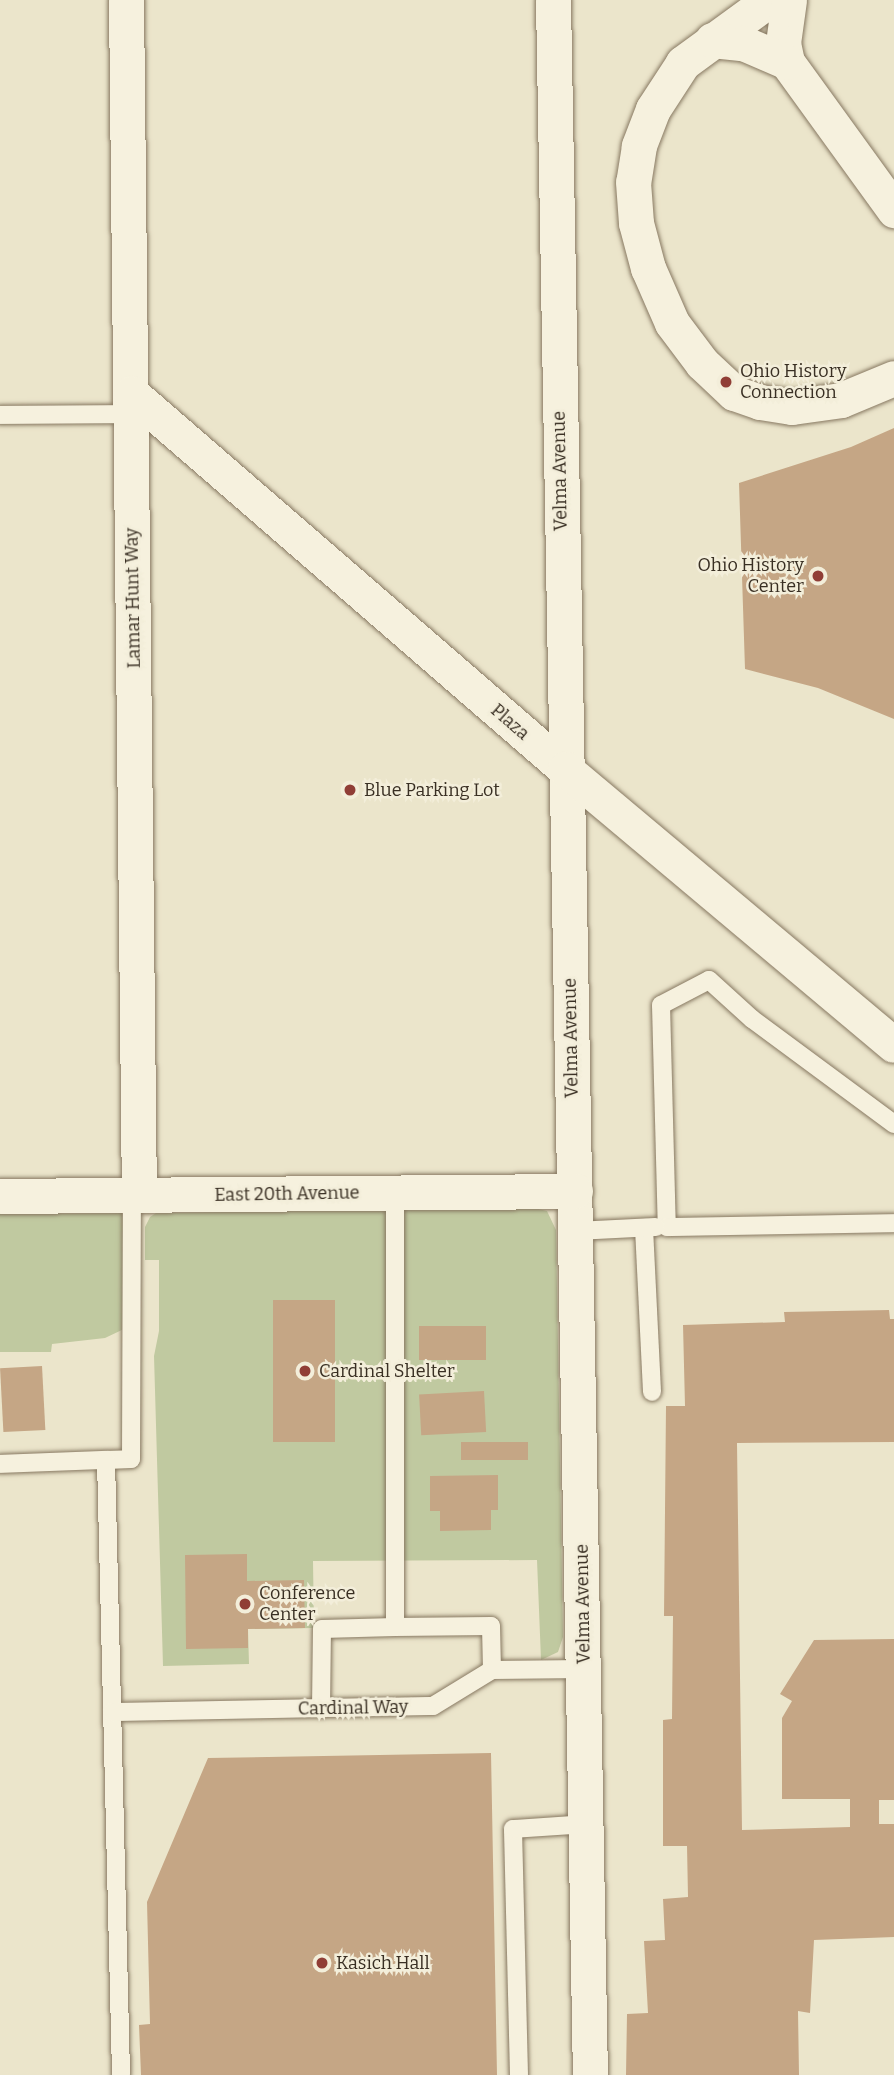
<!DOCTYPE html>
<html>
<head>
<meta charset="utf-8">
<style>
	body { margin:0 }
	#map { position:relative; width:894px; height:2075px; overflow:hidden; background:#ebe5cb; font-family:Bitter,serif }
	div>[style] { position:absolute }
	.green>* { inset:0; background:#c0c9a0 }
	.building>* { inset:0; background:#c5a685; transform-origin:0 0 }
	.roads { filter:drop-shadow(0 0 2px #877861) drop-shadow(0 0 2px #877861) }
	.service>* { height:18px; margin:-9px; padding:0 9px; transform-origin:9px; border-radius:9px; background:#f6f1de }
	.minor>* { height:35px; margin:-17.5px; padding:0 17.5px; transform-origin:17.5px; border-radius:17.5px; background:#f6f1de }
	.dots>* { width:19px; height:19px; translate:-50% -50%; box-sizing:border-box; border:4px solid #f3eeda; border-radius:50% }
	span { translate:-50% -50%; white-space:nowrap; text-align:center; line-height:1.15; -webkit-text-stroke:5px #f3eeda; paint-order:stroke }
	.poi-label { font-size:18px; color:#392f23 }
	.left { translate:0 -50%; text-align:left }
	.right { translate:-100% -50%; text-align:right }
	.street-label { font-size:18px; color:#392f23 }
</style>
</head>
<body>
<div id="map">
	<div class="green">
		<div style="clip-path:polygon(530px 1207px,547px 1211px,556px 1230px,563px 1637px,558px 1652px,541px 1660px,537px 1560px,313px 1561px,314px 1628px,248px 1629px,249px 1664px,163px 1666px,154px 1356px,159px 1331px,159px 1260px,145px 1260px,145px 1227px,150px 1217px,156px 1213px)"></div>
		<div style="clip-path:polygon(125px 1213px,124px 1329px,105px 1338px,52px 1344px,51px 1352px,0 1352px,0 1214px)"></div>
	</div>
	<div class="building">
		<div style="clip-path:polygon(894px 428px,894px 719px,818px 688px,745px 669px,739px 483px,851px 447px)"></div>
		<div style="left:273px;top:1300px;width:62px;height:142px"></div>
		<div style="clip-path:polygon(889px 1310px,890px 1319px,894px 1319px,894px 1442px,737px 1443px,742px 1830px,850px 1827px,850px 1799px,782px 1799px,782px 1718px,792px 1701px,780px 1694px,814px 1640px,894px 1639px,894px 1800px,879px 1800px,879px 1824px,894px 1824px,894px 1937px,814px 1940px,810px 2013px,798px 2011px,799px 2075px,626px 2075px,627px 2014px,648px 2013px,644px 1941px,665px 1940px,663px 1899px,688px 1897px,687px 1846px,663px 1846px,663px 1720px,672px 1719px,673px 1616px,664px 1616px,666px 1406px,685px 1406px,683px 1325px,785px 1322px,784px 1312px)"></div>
		<div style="left:419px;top:1326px;width:67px;height:34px"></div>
		<div style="left:42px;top:1366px;width:64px;height:42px;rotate:87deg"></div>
		<div style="left:484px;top:1391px;width:41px;height:65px;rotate:87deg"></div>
		<div style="left:528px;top:1442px;width:18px;height:67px;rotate:90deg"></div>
		<div style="clip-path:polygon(498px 1475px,498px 1510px,491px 1510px,491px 1530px,440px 1531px,440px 1511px,430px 1511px,430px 1476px)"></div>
		<div style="clip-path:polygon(247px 1554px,247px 1581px,304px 1580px,305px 1628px,248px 1629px,248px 1648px,186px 1649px,185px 1555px)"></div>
		<div style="clip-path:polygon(491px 1753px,497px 2075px,141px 2075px,139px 2025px,150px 2024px,147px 1902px,208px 1758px)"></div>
	</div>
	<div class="roads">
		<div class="service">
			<div style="left:0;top:415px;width:131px;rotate:-0.4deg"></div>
			<div style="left:894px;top:1124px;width:177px;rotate:-143.5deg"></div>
			<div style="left:752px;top:1019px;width:58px;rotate:-137.8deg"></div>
			<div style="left:709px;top:980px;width:54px;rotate:152.5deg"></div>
			<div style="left:661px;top:1005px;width:222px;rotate:88.5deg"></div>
			<div style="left:667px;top:1227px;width:227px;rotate:-1deg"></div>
			<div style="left:395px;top:1193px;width:434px;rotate:90deg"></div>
			<div style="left:395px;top:1627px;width:96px;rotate:-0.6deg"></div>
			<div style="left:491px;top:1626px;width:44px;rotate:88.7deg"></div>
			<div style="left:644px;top:1228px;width:164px;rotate:87.2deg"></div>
			<div style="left:575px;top:1231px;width:81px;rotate:-2.8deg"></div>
			<div style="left:106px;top:1460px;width:25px;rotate:-2deg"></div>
			<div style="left:131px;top:1459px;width:264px;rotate:-89.8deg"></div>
			<div style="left:0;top:1464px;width:106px;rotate:-2.2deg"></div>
			<div style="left:106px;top:1460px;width:615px;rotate:88.6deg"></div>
			<div style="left:321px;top:1709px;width:80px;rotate:-89.3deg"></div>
			<div style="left:322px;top:1629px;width:73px;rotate:-1.6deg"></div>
			<div style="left:112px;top:1712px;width:321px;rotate:-1.1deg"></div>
			<div style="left:433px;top:1706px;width:69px;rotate:-31.4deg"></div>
			<div style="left:492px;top:1670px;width:92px;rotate:-0.6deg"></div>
			<div style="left:519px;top:2075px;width:246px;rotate:-91.4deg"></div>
			<div style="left:513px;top:1829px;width:73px;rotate:-3.9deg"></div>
		</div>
		<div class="minor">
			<div style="left:126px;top:0;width:1195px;rotate:89.38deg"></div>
			<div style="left:553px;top:0;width:2075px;rotate:88.98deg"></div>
			<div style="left:769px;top:0;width:107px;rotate:143.8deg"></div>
			<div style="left:683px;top:63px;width:55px;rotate:123.1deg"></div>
			<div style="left:653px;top:109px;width:40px;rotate:111deg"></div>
			<div style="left:639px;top:146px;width:36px;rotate:99deg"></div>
			<div style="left:633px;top:182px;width:41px;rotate:85.8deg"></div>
			<div style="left:636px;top:223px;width:47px;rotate:75.1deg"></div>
			<div style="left:648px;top:268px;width:60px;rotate:66.4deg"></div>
			<div style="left:672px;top:323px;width:50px;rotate:53.1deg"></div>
			<div style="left:702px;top:363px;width:44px;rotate:43.2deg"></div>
			<div style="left:734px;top:393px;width:28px;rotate:19deg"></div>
			<div style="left:760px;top:402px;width:32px;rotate:9deg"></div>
			<div style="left:792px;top:407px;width:49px;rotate:-8.1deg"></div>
			<div style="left:841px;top:400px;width:57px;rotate:-22.5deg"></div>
			<div style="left:789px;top:0;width:43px;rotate:97.9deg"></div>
			<div style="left:783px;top:43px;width:19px;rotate:78deg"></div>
			<div style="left:787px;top:62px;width:183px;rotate:54.1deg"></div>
			<div style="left:712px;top:40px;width:31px;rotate:6deg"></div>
			<div style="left:743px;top:43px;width:48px;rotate:23.4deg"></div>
			<div style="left:131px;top:393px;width:574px;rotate:40.9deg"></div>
			<div style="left:565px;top:769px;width:429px;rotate:40deg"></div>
			<div style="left:0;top:1196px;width:575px;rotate:-0.5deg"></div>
		</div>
	</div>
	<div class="dots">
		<div style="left:726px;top:382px;background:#903e36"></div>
		<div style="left:818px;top:576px;background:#903e36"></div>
		<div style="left:350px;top:790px;background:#903e36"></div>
		<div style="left:305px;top:1371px;background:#903e36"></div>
		<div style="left:245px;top:1604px;background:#903e36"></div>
		<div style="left:322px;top:1963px;background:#903e36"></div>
	</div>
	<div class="poi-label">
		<span class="left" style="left:740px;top:382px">Ohio History<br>Connection</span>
		<span class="right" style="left:804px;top:576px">Ohio History<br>Center</span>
		<span class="left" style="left:364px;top:790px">Blue Parking Lot</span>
		<span class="left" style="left:319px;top:1371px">Cardinal Shelter</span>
		<span class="left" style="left:259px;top:1604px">Conference<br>Center</span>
		<span class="left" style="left:336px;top:1963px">Kasich Hall</span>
	</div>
	<div class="street-label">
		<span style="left:560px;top:471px;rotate:-91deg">Velma Avenue</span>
		<span style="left:133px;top:598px;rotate:-91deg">Lamar Hunt Way</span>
		<span style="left:510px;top:722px;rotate:41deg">Plaza</span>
		<span style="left:571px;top:1038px;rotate:-91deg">Velma Avenue</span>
		<span style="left:287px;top:1194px;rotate:-1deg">East 20th Avenue</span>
		<span style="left:583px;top:1604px;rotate:-91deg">Velma Avenue</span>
		<span style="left:353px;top:1708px;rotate:-1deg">Cardinal Way</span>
	</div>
</div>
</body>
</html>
